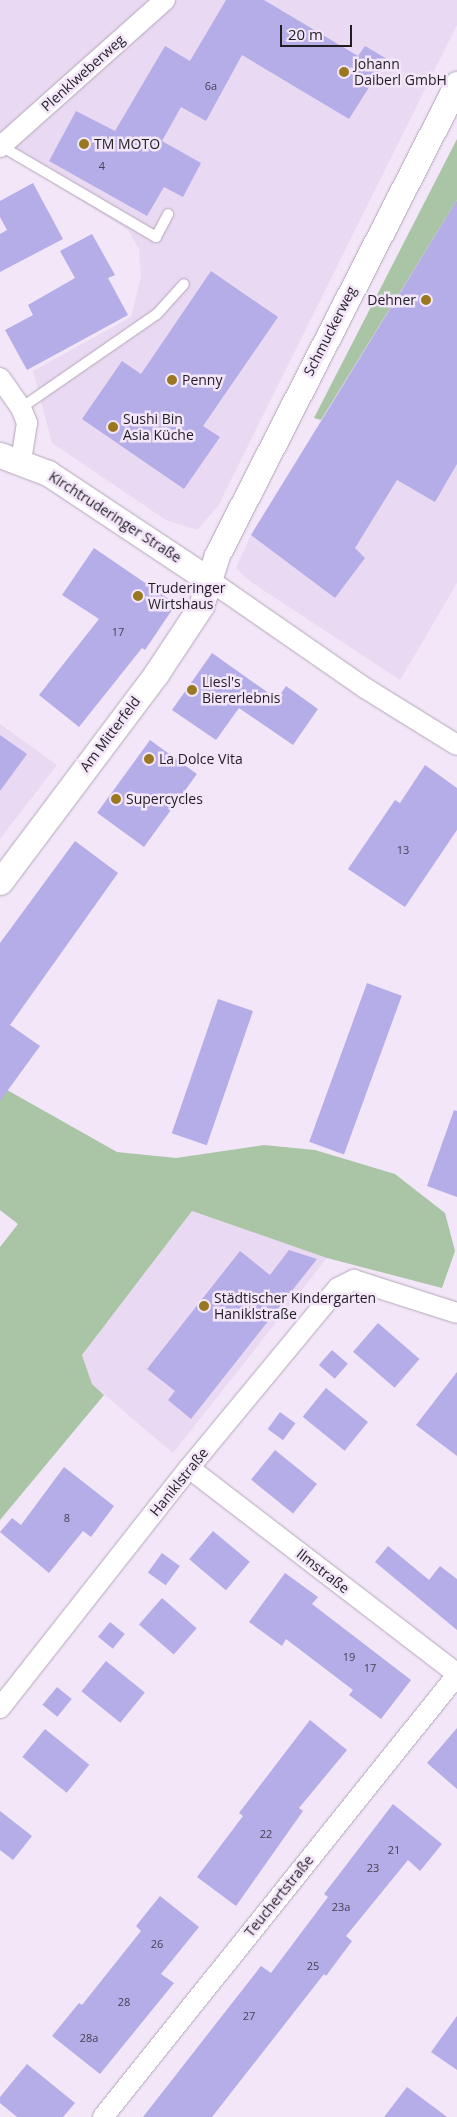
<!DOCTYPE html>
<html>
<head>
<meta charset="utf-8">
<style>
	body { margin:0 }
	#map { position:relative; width:457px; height:2117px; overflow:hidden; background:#f2e6f8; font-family:"Open Sans",sans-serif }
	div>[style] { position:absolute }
	.built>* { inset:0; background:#ead9f2 }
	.green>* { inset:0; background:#aac5a6 }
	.building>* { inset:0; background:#b5ade7; transform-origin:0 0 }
	.roads { filter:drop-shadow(0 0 1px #b3a7b8) drop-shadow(0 0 1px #b3a7b8) }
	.service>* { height:10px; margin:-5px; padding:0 5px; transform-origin:5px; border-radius:5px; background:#fff }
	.minor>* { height:20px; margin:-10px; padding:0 10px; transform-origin:10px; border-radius:10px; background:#fff }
	.tertiary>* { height:25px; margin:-12.5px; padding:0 12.5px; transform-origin:12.5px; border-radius:12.5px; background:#fff }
	.dots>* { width:14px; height:14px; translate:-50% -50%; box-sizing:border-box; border:2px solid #f2e6f8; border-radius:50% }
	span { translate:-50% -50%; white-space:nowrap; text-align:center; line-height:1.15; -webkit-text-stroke:5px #f2e6f8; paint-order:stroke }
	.number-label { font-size:11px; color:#474155 }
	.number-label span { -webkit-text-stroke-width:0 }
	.poi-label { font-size:14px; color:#221d24 }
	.left { translate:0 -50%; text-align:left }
	.right { translate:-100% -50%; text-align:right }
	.street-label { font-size:14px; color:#221d24 }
	.scale { position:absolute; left:280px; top:25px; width:72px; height:22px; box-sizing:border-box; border:2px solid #221d24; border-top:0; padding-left:6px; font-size:15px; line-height:18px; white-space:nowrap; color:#221d24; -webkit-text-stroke:4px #f2e6f8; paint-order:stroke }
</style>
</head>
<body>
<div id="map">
	<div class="built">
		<div style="clip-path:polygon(0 0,457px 0,457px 25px,218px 506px,197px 530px,166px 520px,52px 443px,33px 371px,131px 317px,141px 276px,139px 249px,128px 230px,0 150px)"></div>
		<div style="clip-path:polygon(457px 200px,457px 583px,400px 680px,251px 582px,236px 568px,251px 535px)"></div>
		<div style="clip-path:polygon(0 724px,57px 765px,0 839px)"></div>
		<div style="clip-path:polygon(192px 1211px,327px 1258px,173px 1453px,92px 1384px,82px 1355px)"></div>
	</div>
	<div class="green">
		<div style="clip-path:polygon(457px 139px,457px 200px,321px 420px,314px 418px)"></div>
		<div style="clip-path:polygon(0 1086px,117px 1152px,176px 1158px,264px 1145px,315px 1150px,395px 1174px,445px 1213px,455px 1251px,442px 1288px,327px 1258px,192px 1211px,82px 1355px,92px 1384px,104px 1395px,0 1520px,0 1247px,18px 1224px,0 1210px)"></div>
	</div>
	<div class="building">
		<div style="clip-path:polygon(226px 0,264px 0,358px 56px,365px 46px,387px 59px,349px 119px,242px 55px,206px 121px,181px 107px,162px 141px,201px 163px,183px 197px,164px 187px,147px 216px,49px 161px,76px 111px,115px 131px,165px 46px,190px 61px)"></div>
		<div style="clip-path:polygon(33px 183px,63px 239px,0 272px,0 234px,7px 230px,0 217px,0 201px)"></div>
		<div style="clip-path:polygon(457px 200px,457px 464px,435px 502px,397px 480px,355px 548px,365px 558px,335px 598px,251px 535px)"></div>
		<div style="clip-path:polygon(92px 234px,115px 275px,108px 278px,128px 315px,27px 370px,5px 330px,33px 315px,28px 305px,75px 278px,60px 251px)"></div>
		<div style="clip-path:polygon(211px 271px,278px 317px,203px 426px,220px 437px,184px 489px,82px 419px,122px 361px,141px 374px)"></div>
		<div style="clip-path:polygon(94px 548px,176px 604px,145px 650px,142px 648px,79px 727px,39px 695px,99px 619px,62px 595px)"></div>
		<div style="clip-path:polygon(212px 653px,277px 699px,286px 686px,318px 709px,293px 745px,239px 708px,216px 740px,172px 710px)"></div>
		<div style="clip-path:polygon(0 735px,27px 754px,0 791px)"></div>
		<div style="left:150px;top:740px;width:58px;height:90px;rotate:36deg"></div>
		<div style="clip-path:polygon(425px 765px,457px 788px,457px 830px,405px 907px,348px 869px,395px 800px,400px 803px)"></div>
		<div style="clip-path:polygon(75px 841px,118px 873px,10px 1025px,40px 1046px,0 1101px,0 943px)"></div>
		<div style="left:367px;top:983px;width:37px;height:169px;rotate:20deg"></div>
		<div style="left:218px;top:999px;width:37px;height:142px;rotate:19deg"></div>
		<div style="clip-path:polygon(454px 1110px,457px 1111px,457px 1197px,427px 1186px)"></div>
		<div style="clip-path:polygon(289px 1250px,317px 1259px,191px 1419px,168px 1400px,175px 1391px,147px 1369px,240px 1251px,270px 1275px)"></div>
		<div style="left:378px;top:1323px;width:55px;height:38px;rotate:41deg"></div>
		<div style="left:332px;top:1350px;width:21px;height:20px;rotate:41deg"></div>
		<div style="clip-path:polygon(457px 1372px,457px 1456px,416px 1425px)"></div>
		<div style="left:326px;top:1388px;width:54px;height:37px;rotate:39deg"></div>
		<div style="left:280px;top:1412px;width:19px;height:21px;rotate:36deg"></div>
		<div style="left:275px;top:1450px;width:54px;height:38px;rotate:39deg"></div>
		<div style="clip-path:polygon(64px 1467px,114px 1506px,91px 1537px,83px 1531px,49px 1573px,0 1532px,12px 1518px,21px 1525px)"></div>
		<div style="left:213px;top:1531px;width:48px;height:37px;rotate:40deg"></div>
		<div style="clip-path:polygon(388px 1546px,429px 1580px,440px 1566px,457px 1579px,457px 1630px,375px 1562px)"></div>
		<div style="left:162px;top:1553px;width:22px;height:24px;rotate:36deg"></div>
		<div style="clip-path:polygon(285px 1573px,318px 1597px,312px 1604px,411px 1680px,381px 1719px,349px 1695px,353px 1690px,286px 1639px,282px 1646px,249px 1622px)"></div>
		<div style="left:162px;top:1598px;width:46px;height:35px;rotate:41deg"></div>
		<div style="left:110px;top:1622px;width:19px;height:19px;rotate:39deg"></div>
		<div style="left:106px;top:1661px;width:50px;height:39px;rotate:39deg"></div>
		<div style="left:57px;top:1687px;width:19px;height:23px;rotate:39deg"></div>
		<div style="clip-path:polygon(310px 1720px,347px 1750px,299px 1808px,303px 1811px,236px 1906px,197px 1877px,243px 1816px,239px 1813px)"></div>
		<div style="clip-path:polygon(457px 1728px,457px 1789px,427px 1763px)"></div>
		<div style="left:45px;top:1729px;width:57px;height:36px;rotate:39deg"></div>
		<div style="clip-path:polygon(393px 1804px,442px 1844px,420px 1871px,408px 1860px,346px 1936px,352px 1941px,326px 1976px,324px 1974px,212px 2117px,143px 2117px,261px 1966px,271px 1973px,328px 1897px,324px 1894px)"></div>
		<div style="clip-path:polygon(0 1811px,32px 1836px,13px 1860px,0 1850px)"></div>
		<div style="clip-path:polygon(160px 1896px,199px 1927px,161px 1974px,174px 1983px,100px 2074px,52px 2036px,79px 2003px,82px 2005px,141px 1931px,136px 1926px)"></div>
		<div style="clip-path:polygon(457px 2016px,457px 2070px,431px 2052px)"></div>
		<div style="clip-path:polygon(27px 2064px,75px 2103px,63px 2117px,17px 2117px,0 2103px,0 2097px)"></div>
		<div style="clip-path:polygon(407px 2087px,447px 2117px,384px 2117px)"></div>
	</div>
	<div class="roads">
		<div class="service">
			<div style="left:1px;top:146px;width:180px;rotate:30.4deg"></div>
			<div style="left:156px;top:237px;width:26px;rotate:-62deg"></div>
			<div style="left:21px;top:408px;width:165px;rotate:-34.7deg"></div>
			<div style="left:157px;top:314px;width:40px;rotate:-48deg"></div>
		</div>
		<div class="minor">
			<div style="left:0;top:147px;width:221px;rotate:-41.7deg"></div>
			<div style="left:0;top:378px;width:37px;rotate:55deg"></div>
			<div style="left:21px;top:408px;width:16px;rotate:68deg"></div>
			<div style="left:27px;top:423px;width:38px;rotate:99deg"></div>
			<div style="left:209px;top:580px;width:190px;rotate:34.7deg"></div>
			<div style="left:365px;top:688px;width:108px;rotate:31.8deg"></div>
			<div style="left:189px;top:1468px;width:338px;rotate:37.5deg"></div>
			<div style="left:0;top:1708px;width:305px;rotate:-51.8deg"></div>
			<div style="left:189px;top:1468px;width:234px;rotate:-50.4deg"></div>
			<div style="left:338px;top:1288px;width:18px;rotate:-27deg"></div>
			<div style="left:354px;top:1280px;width:108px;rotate:17.8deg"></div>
			<div style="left:103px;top:2117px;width:566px;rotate:-51.31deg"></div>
		</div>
		<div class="tertiary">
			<div style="left:0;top:455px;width:51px;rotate:20.6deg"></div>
			<div style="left:48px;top:473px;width:193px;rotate:33.6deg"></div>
			<div style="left:0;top:882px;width:260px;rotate:-53.1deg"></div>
			<div style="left:156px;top:674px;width:82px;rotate:-56.5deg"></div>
			<div style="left:201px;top:606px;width:53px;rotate:-72.6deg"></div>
			<div style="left:217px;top:555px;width:529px;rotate:-63deg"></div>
		</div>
	</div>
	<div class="dots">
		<div style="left:344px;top:72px;background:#9a7721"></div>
		<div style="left:84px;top:144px;background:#9a7721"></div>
		<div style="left:426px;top:300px;background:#9a7721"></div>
		<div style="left:172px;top:380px;background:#9a7721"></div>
		<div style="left:113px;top:427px;background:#9a7721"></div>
		<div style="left:138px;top:596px;background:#9a7721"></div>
		<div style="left:192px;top:690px;background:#9a7721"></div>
		<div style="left:149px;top:759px;background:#9a7721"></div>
		<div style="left:116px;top:799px;background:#9a7721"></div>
		<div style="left:204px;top:1306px;background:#9a7721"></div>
	</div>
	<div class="number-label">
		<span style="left:211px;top:86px">6a</span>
		<span style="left:102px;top:166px">4</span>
		<span style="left:118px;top:632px">17</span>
		<span style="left:403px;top:850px">13</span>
		<span style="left:67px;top:1518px">8</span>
		<span style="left:349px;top:1657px">19</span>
		<span style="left:370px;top:1668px">17</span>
		<span style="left:266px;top:1834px">22</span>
		<span style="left:394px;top:1850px">21</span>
		<span style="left:373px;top:1868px">23</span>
		<span style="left:341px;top:1907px">23a</span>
		<span style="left:157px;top:1944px">26</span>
		<span style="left:313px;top:1966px">25</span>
		<span style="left:124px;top:2002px">28</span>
		<span style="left:249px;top:2016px">27</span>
		<span style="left:89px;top:2038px">28a</span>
	</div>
	<div class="poi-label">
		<span class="left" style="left:354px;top:72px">Johann<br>Daiberl GmbH</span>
		<span class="left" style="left:94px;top:144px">TM MOTO</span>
		<span class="right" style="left:416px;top:300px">Dehner</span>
		<span class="left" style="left:182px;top:380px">Penny</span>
		<span class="left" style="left:123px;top:427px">Sushi Bin<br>Asia Küche</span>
		<span class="left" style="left:148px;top:596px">Truderinger<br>Wirtshaus</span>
		<span class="left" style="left:202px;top:690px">Liesl's<br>Biererlebnis</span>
		<span class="left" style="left:159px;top:759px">La Dolce Vita</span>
		<span class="left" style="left:126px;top:799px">Supercycles</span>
		<span class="left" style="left:214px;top:1306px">Städtischer Kindergarten<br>Haniklstraße</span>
	</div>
	<div class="street-label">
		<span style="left:83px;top:73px;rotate:-42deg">Plenklweberweg</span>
		<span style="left:330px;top:331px;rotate:-63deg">Schmuckerweg</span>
		<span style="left:115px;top:517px;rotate:33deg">Kirchtruderinger Straße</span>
		<span style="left:110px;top:734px;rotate:-53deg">Am Mitterfeld</span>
		<span style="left:179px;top:1482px;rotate:-51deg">Haniklstraße</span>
		<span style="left:323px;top:1571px;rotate:38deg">Ilmstraße</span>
		<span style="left:279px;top:1896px;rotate:-51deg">Teuchertstraße</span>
	</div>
	<div class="scale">20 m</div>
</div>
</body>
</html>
